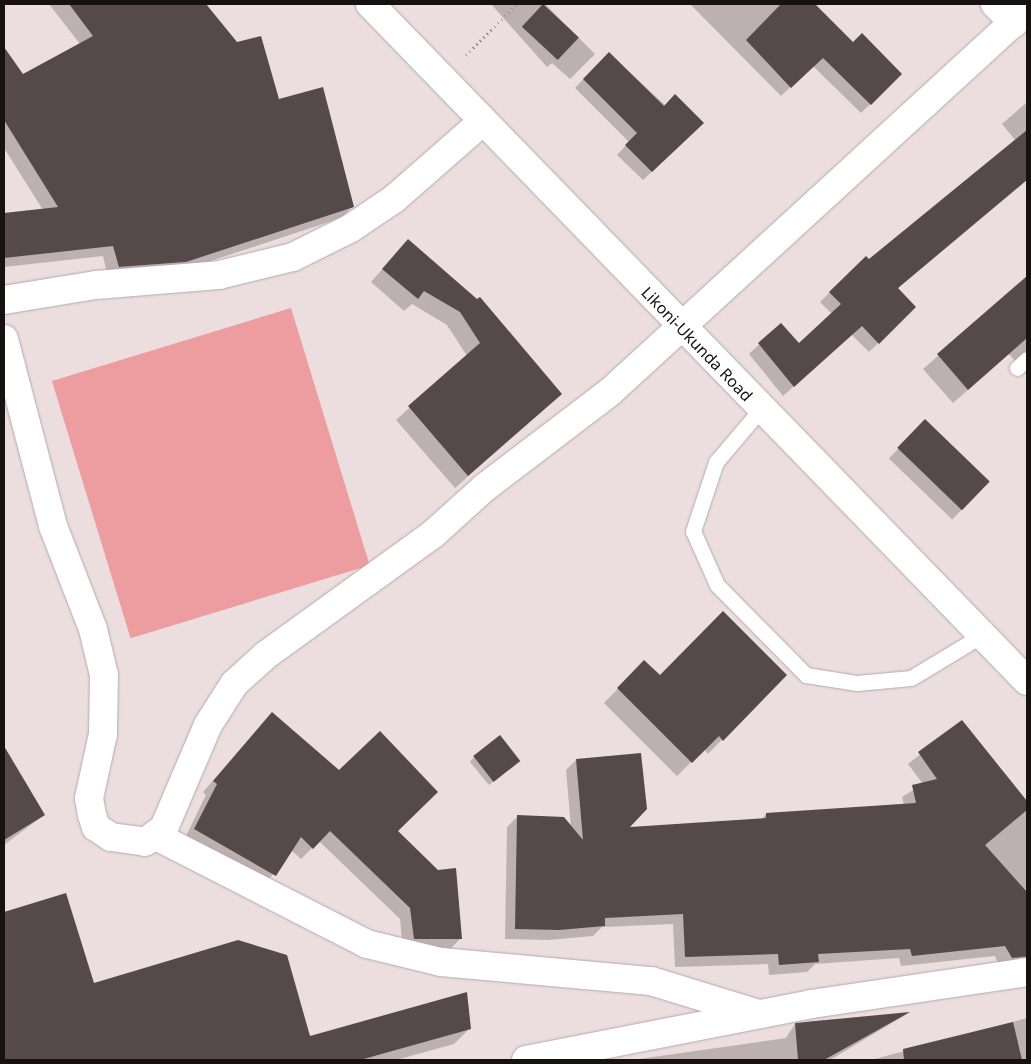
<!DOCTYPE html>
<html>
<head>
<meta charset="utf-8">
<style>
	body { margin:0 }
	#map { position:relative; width:1031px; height:1064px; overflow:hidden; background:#ecddde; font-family:"Noto Sans",sans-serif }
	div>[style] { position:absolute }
	.green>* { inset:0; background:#ed9c9f; transform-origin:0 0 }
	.shadow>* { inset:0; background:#0003; transform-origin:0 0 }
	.building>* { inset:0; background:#55494a; transform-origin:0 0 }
	.path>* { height:3px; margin-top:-1.5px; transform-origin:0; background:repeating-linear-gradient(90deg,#928788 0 1px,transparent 0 5px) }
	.roads { filter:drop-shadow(0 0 1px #b7a9a9) drop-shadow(0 0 1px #b7a9a9) }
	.service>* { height:15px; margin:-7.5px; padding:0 7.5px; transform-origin:7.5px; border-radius:7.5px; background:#fff }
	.minor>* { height:28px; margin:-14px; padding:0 14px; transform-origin:14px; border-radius:14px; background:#fff }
	.trunk>* { height:28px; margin:-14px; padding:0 14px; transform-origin:14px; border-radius:14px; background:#fff }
	span { translate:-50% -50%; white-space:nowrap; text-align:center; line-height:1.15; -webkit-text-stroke:5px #fff; paint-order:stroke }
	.street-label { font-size:16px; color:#171212 }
	.frame { position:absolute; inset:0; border:5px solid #171212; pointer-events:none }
</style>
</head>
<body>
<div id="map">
	<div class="green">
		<div style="left:291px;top:308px;width:269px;height:250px;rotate:73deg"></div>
	</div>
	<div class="shadow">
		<div style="clip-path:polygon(49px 4px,109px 4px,128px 29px,159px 4px,204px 4px,352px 207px,341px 218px,174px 273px,108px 278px,103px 256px,4px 267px,4px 214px,43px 210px,4px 148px,4px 69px,22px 76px,80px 44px)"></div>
		<div style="clip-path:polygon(491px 4px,545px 4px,595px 54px,570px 79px,552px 63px,547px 67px)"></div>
		<div style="clip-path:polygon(690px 4px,813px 4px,853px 44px,901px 74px,861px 113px,813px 66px,781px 96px)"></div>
		<div style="clip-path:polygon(609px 53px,694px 132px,643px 180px,617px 155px,629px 142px,575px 88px)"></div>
		<div style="clip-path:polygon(1027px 102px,1027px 179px,897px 289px,915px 307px,869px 352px,851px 334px,783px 396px,749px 354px,781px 324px,799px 344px,832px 314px,820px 302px,866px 257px,869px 261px,1016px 141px,1002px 124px)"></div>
		<div style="clip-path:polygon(408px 240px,477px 301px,561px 394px,455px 488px,396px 420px,467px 356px,447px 325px,412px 304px,404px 311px,371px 282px)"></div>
		<div style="clip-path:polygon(1027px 278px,1027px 375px,1009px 354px,953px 403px,923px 369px)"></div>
		<div style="left:925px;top:421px;width:88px;height:52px;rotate:44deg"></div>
		<div style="clip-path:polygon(644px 662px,660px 677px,785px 675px,708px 754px,704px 749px,677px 776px,604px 703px)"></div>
		<div style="clip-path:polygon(272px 713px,396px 831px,461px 938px,450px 949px,403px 950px,400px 919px,319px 841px,301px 859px,291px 850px,264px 886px,184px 840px,206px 795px,203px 792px)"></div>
		<div style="clip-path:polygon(962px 722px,1027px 803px,1027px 954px,1000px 968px,995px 956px,901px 966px,899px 958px,815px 964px,807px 972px,769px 975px,768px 964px,675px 967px,673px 924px,602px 927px,593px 936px,548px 940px,505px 939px,507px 827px,518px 816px,571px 827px,566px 770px,576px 760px,626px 828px,761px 820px,766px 814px,904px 805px,902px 797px,923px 784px,908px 764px)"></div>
		<div style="clip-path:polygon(4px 749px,44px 815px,4px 845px)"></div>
		<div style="clip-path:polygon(474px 757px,514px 765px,489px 785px,470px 762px)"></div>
		<div style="clip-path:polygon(65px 894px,93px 985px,309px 1038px,469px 1029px,454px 1044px,396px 1060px,4px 1060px,4px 913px)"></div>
		<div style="clip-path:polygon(907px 1014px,830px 1060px,632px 1060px,786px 1038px,795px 1024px,814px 1021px)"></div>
		<div style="clip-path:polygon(1027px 1018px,1027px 1060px,871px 1060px)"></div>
	</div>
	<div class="building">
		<div style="clip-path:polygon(69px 4px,206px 4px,237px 42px,261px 36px,279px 99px,323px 87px,354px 207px,186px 262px,119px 267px,113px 246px,4px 258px,4px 213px,58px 207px,4px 120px,4px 47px,23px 74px,93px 36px)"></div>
		<div style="left:543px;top:4px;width:49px;height:31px;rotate:43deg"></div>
		<div style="clip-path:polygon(781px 4px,815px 4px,853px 42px,862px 33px,902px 74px,871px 105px,823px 58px,791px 88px,746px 40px)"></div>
		<div style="clip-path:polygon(609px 52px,664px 106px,675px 94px,704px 123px,652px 172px,625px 145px,637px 133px,583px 79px)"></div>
		<div style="clip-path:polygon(1027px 130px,1027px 180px,898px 288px,916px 307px,879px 344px,862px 326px,794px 387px,758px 343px,781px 323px,799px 343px,841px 304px,829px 292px,866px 256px,869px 259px)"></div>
		<div style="clip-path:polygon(408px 239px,477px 299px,480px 297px,562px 394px,468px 476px,408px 406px,480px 343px,460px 312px,424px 291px,418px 299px,382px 269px)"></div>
		<div style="clip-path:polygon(1027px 276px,1027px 338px,968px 390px,937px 354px)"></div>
		<div style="left:925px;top:419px;width:90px;height:40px;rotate:44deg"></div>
		<div style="clip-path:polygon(723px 611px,787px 675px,723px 741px,719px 736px,692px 763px,617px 688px,644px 660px,660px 675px)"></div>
		<div style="clip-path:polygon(272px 712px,339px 770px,380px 731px,438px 792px,398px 831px,438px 870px,456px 868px,462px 939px,414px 939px,410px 908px,330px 831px,313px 849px,301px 837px,276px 876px,194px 829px,217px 784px,213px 781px)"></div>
		<div style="clip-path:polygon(962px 720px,1027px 801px,1027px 810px,985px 845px,1027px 892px,1027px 957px,1012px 958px,1005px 946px,912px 956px,910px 949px,818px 954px,819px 962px,779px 965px,778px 954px,685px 957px,683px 914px,605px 918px,605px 926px,559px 930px,515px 929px,517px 815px,564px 817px,583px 840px,576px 759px,641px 753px,647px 809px,630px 827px,766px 818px,766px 813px,916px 803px,912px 785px,937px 779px,918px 752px)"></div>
		<div style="left:500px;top:735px;width:33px;height:34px;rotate:52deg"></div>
		<div style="clip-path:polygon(4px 746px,45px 815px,4px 840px)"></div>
		<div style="clip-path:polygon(66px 893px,94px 983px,238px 940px,287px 955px,310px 1036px,467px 992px,471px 1029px,360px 1060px,4px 1060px,4px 912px)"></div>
		<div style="clip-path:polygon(910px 1012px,824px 1060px,798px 1060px,795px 1023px)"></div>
		<div style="clip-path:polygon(1013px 1022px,1022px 1060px,904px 1060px,903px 1049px)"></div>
	</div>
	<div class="path">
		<div style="left:466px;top:55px;width:72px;rotate:-45deg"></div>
	</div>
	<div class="roads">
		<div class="service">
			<div style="left:1017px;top:368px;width:13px;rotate:-42deg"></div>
			<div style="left:760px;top:410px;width:68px;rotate:130.2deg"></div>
			<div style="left:716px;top:462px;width:73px;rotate:108.4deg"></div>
			<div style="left:693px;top:531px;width:59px;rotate:66deg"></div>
			<div style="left:717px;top:585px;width:127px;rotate:45.3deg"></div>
			<div style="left:806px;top:675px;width:52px;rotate:8.9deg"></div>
			<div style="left:857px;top:683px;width:54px;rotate:-5.3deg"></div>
			<div style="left:911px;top:678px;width:83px;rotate:-31.2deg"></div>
		</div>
		<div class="minor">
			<div style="left:995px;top:4px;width:27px;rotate:45deg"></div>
			<div style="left:4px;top:300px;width:93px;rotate:-9.3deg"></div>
			<div style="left:96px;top:285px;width:123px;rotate:-4.6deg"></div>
			<div style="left:219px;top:275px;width:76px;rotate:-13.7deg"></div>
			<div style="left:293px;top:257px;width:65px;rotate:-26.6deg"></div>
			<div style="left:351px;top:228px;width:52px;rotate:-34deg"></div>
			<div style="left:394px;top:199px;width:118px;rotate:-41.2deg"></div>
			<div style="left:4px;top:339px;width:193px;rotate:75.3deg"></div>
			<div style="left:53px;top:526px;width:110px;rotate:68.8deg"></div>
			<div style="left:93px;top:629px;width:47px;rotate:76.6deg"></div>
			<div style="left:104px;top:675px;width:59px;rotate:91deg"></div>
			<div style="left:103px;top:734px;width:66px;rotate:102.3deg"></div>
			<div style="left:89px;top:798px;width:17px;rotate:80deg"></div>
			<div style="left:92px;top:815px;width:13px;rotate:72deg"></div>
			<div style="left:96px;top:827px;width:18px;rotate:34deg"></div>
			<div style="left:111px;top:837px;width:34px;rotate:8deg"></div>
			<div style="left:145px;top:842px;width:24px;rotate:-36deg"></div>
			<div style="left:164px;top:828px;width:112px;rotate:-66.9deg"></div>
			<div style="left:208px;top:725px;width:49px;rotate:-57.6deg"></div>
			<div style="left:234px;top:684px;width:43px;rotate:-42.2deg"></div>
			<div style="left:266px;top:655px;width:205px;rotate:-35.9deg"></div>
			<div style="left:432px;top:535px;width:70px;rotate:-42.1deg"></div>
			<div style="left:484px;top:488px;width:158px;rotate:-37.3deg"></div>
			<div style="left:610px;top:392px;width:566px;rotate:-42.49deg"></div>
			<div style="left:156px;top:836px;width:237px;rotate:27.1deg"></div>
			<div style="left:367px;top:944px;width:76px;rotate:13.7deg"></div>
			<div style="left:441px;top:962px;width:211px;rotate:5.2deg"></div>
			<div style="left:651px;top:981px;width:113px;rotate:17deg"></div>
			<div style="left:526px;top:1060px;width:290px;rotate:-11.1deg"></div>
			<div style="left:811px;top:1004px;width:218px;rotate:-8.4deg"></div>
		</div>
		<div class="trunk">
			<div style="left:370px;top:4px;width:943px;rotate:45.86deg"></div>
		</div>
	</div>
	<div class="street-label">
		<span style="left:697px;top:344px;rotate:46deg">Likoni-Ukunda Road</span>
	</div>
	<div class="frame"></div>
</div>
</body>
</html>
